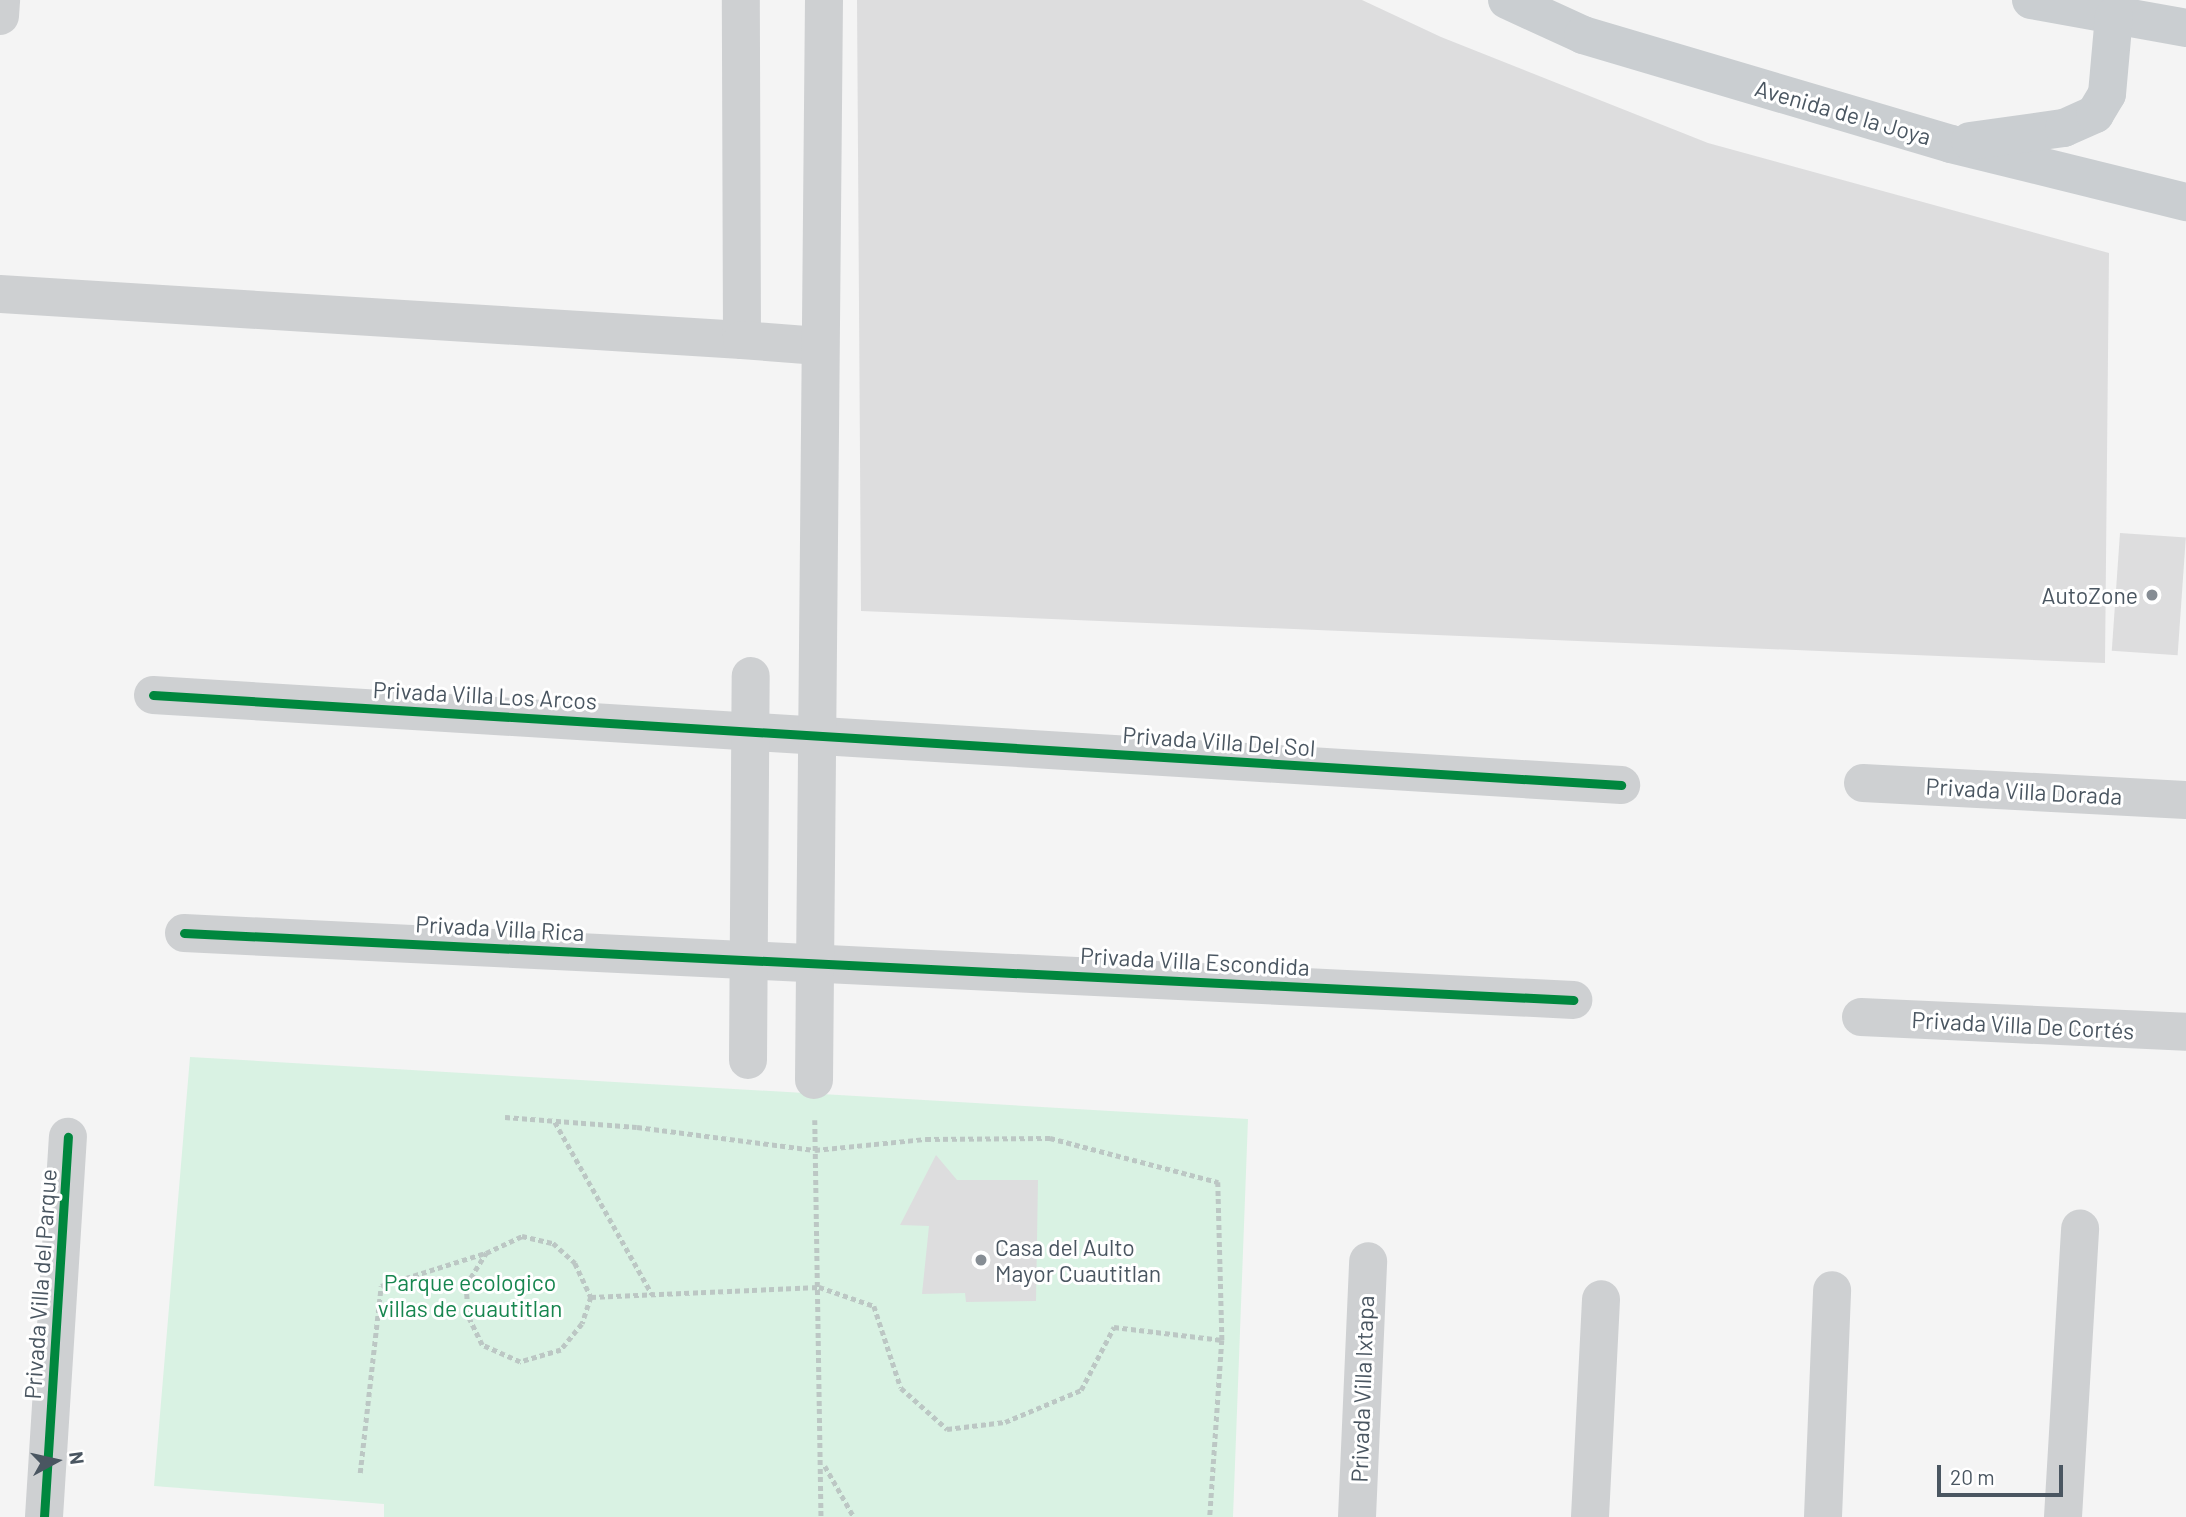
<!DOCTYPE html>
<html>
<head>
<meta charset="utf-8">
<style>
	body { margin:0 }
	#map { position:relative; width:2186px; height:1517px; overflow:hidden; background:#f4f4f4; font-family:Barlow,sans-serif }
	div>[style] { position:absolute }
	.green>* { inset:0; background:#d9f2e3 }
	.building>* { inset:0; background:#ddddde; transform-origin:0 0 }
	.path>* { height:4.5px; margin-top:-2.25px; transform-origin:0; background:repeating-linear-gradient(90deg,#bcc7c4 0 5px,transparent 0 8.5px) }
	.minor>* { height:38px; margin:-19px; padding:0 19px; transform-origin:19px; border-radius:19px; background:#ced0d2 }
	.major>* { height:38px; margin:-19px; padding:0 19px; transform-origin:19px; border-radius:19px; background:#caced1 }
	.cycleway>* { height:9px; margin:-4.5px; padding:0 4.5px; transform-origin:4.5px; border-radius:4.5px; background:#00873e }
	.dots>* { width:19px; height:19px; translate:-50% -50%; box-sizing:border-box; border:4px solid #fff; border-radius:50% }
	span { translate:-50% -50%; white-space:nowrap; text-align:center; line-height:1.15; -webkit-text-stroke:6px #fff; paint-order:stroke }
	.street-label { font-size:23px; color:#4a5661 }
	.poi-label { font-size:23px; color:#4a5661 }
	.right { translate:-100% -50%; text-align:right }
	.left { translate:0 -50%; text-align:left }
	.park-label { font-size:23px; color:#17864f }
	.north { position:absolute; left:21px; top:1426px; width:70px; height:70px; -webkit-text-stroke:5px #fff; paint-order:stroke; rotate:82deg; font-size:19px; font-weight:700; line-height:28px; text-align:center; color:#4a5661 }
	.north::after { content:''; display:block; margin:auto; width:24px; height:32px; background:#4a5661; clip-path:polygon(50% 0,100% 100%,50% 72%,0 100%) }
	.scale { position:absolute; left:1937px; top:1465px; width:126px; height:32px; box-sizing:border-box; border:4px solid #4a5661; border-top:0; padding-left:9px; font-size:21px; line-height:24px; white-space:nowrap; color:#4a5661; -webkit-text-stroke:5px #fff; paint-order:stroke }
</style>
</head>
<body>
<div id="map">
	<div class="green">
		<div style="clip-path:polygon(190px 1057px,1248px 1119px,1233px 1517px,384px 1517px,384px 1504px,154px 1486px)"></div>
	</div>
	<div class="building">
		<div style="clip-path:polygon(857px 0,1362px 0,1441px 37px,1708px 143px,2109px 253px,2105px 663px,861px 611px)"></div>
		<div style="left:2120px;top:533px;width:66px;height:118px;rotate:4deg"></div>
		<div style="clip-path:polygon(936px 1155px,957px 1180px,1038px 1180px,1036px 1301px,966px 1302px,965px 1293px,922px 1294px,929px 1226px,900px 1225px)"></div>
	</div>
	<div class="path">
		<div style="left:505px;top:1117px;width:132px;rotate:4.3deg"></div>
		<div style="left:637px;top:1127px;width:179px;rotate:7.4deg"></div>
		<div style="left:815px;top:1150px;width:112px;rotate:-5.7deg"></div>
		<div style="left:926px;top:1139px;width:124px;rotate:-0.5deg"></div>
		<div style="left:1050px;top:1138px;width:174px;rotate:14.7deg"></div>
		<div style="left:1218px;top:1182px;width:158px;rotate:88.5deg"></div>
		<div style="left:1222px;top:1340px;width:177px;rotate:93.9deg"></div>
		<div style="left:815px;top:1120px;width:397px;rotate:89.1deg"></div>
		<div style="left:555px;top:1122px;width:197px;rotate:60.6deg"></div>
		<div style="left:591px;top:1297px;width:28px;rotate:108deg"></div>
		<div style="left:582px;top:1324px;width:33px;rotate:129deg"></div>
		<div style="left:561px;top:1350px;width:43px;rotate:163.7deg"></div>
		<div style="left:520px;top:1362px;width:42px;rotate:-155.9deg"></div>
		<div style="left:482px;top:1345px;width:32px;rotate:-116deg"></div>
		<div style="left:468px;top:1316px;width:31px;rotate:-94deg"></div>
		<div style="left:466px;top:1285px;width:38px;rotate:-58deg"></div>
		<div style="left:486px;top:1253px;width:40px;rotate:-25deg"></div>
		<div style="left:522px;top:1236px;width:32px;rotate:13deg"></div>
		<div style="left:553px;top:1243px;width:30px;rotate:42deg"></div>
		<div style="left:575px;top:1263px;width:38px;rotate:65deg"></div>
		<div style="left:591px;top:1297px;width:228px;rotate:-2.5deg"></div>
		<div style="left:819px;top:1287px;width:58px;rotate:19.1deg"></div>
		<div style="left:874px;top:1306px;width:86px;rotate:71.8deg"></div>
		<div style="left:901px;top:1388px;width:62px;rotate:41.7deg"></div>
		<div style="left:947px;top:1429px;width:58px;rotate:-6.9deg"></div>
		<div style="left:1005px;top:1422px;width:82px;rotate:-22.8deg"></div>
		<div style="left:1081px;top:1390px;width:71px;rotate:-62.4deg"></div>
		<div style="left:1114px;top:1327px;width:109px;rotate:6.9deg"></div>
		<div style="left:825px;top:1466px;width:59px;rotate:60.4deg"></div>
		<div style="left:360px;top:1473px;width:188px;rotate:-83.6deg"></div>
		<div style="left:381px;top:1286px;width:109px;rotate:-17.6deg"></div>
	</div>
	<div class="minor">
		<div style="left:0;top:16px;width:16px;rotate:-86deg"></div>
		<div style="left:0;top:294px;width:743px;rotate:3.55deg"></div>
		<div style="left:742px;top:340px;width:340px;rotate:-90.2deg"></div>
		<div style="left:742px;top:340px;width:77px;rotate:4.5deg"></div>
		<div style="left:153px;top:695px;width:1471px;rotate:3.51deg"></div>
		<div style="left:1863px;top:783px;width:323px;rotate:3deg"></div>
		<div style="left:184px;top:933px;width:1391px;rotate:2.76deg"></div>
		<div style="left:1861px;top:1017px;width:325px;rotate:2.6deg"></div>
		<div style="left:748px;top:1060px;width:384px;rotate:-89.6deg"></div>
		<div style="left:814px;top:1080px;width:1080px;rotate:-89.47deg"></div>
		<div style="left:44px;top:1517px;width:381px;rotate:-86.4deg"></div>
		<div style="left:1357px;top:1517px;width:256px;rotate:-87.5deg"></div>
		<div style="left:1590px;top:1517px;width:218px;rotate:-87.1deg"></div>
		<div style="left:1823px;top:1517px;width:227px;rotate:-87.7deg"></div>
		<div style="left:2063px;top:1517px;width:289px;rotate:-86.6deg"></div>
	</div>
	<div class="major">
		<div style="left:1507px;top:0;width:84px;rotate:24.7deg"></div>
		<div style="left:1583px;top:35px;width:384px;rotate:16.5deg"></div>
		<div style="left:1951px;top:144px;width:242px;rotate:13.9deg"></div>
		<div style="left:2031px;top:0;width:158px;rotate:10.2deg"></div>
		<div style="left:1970px;top:141px;width:95px;rotate:-7.9deg"></div>
		<div style="left:2064px;top:128px;width:34px;rotate:-24deg"></div>
		<div style="left:2095px;top:114px;width:23px;rotate:-59deg"></div>
		<div style="left:2107px;top:94px;width:78px;rotate:-84.9deg"></div>
	</div>
	<div class="cycleway">
		<div style="left:153px;top:695px;width:1471px;rotate:3.51deg"></div>
		<div style="left:184px;top:933px;width:1391px;rotate:2.76deg"></div>
		<div style="left:44px;top:1517px;width:381px;rotate:-86.4deg"></div>
	</div>
	<div class="dots">
		<div style="left:2152px;top:595px;background:#868d94"></div>
		<div style="left:981px;top:1260px;background:#868d94"></div>
	</div>
	<div class="street-label">
		<span style="left:1843px;top:112px;rotate:16deg">Avenida de la Joya</span>
		<span style="left:485px;top:695px;rotate:3deg">Privada Villa Los Arcos</span>
		<span style="left:1219px;top:741px;rotate:4deg">Privada Villa Del Sol</span>
		<span style="left:2024px;top:791px;rotate:3deg">Privada Villa Dorada</span>
		<span style="left:500px;top:928px;rotate:3deg">Privada Villa Rica</span>
		<span style="left:1195px;top:961px;rotate:3deg">Privada Villa Escondida</span>
		<span style="left:2023px;top:1025px;rotate:3deg">Privada Villa De Cortés</span>
		<span style="left:40px;top:1284px;rotate:-86deg">Privada Villa del Parque</span>
		<span style="left:1362px;top:1389px;rotate:-88deg">Privada Villa Ixtapa</span>
	</div>
	<div class="poi-label">
		<span class="right" style="left:2138px;top:595px">AutoZone</span>
		<span class="left" style="left:995px;top:1260px">Casa del Aulto<br>Mayor Cuautitlan</span>
	</div>
	<div class="park-label">
		<span style="left:470px;top:1295px">Parque ecologico<br>villas de cuautitlan</span>
	</div>
	<div class="north">N</div>
	<div class="scale">20 m</div>
</div>
</body>
</html>
